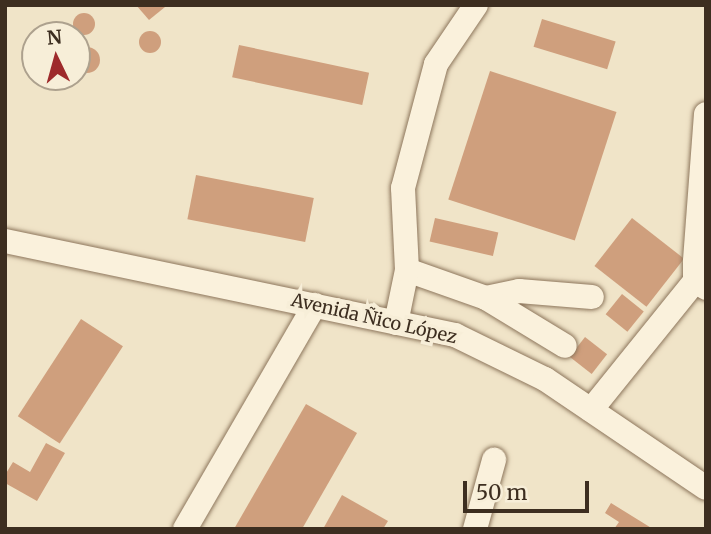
<!DOCTYPE html>
<html>
<head>
<meta charset="utf-8">
<style>
	body { margin:0 }
	#map { position:relative; width:711px; height:534px; overflow:hidden; background:#f0e4c8; font-family:Merriweather,serif }
	div>[style] { position:absolute }
	.building>* { inset:0; background:#cf9f7d; transform-origin:0 0 }
	.round { border-radius:50% }
	.roads { filter:drop-shadow(0 0 2px #8d765c) drop-shadow(0 0 2px #8d765c) }
	.minor>* { height:24px; margin:-12px; padding:0 12px; transform-origin:12px; border-radius:12px; background:#faf1dc }
	span { translate:-50% -50%; white-space:nowrap; text-align:center; line-height:1.15; -webkit-text-stroke:7px #f7eed8; paint-order:stroke }
	.street-label { font-size:18px; color:#3d2e20 }
	.frame { position:absolute; inset:0; border:7px solid #3d2e20; pointer-events:none }
	.north { position:absolute; left:21px; top:21px; width:70px; height:70px; box-sizing:border-box; background:#f7eed8; border:2px solid #ada18e; border-radius:50%; rotate:355deg; font-size:19px; font-weight:700; line-height:28px; text-align:center; color:#3d2e20 }
	.north::after { content:''; display:block; margin:auto; width:24px; height:32px; background:#9e2a2b; clip-path:polygon(50% 0,100% 100%,50% 72%,0 100%) }
	.scale { position:absolute; left:463px; top:481px; width:126px; height:32px; box-sizing:border-box; border:4px solid #3d2e20; border-top:0; padding-left:9px; font-size:21px; line-height:24px; white-space:nowrap; color:#3d2e20; -webkit-text-stroke:5px #f7eed8; paint-order:stroke }
</style>
</head>
<body>
<div id="map">
	<div class="building">
		<div style="clip-path:polygon(136px 5px,165px 5px,165px 7px,149px 20px)"></div>
		<div class="round" style="left:73px;top:13px;width:22px;height:22px"></div>
		<div style="left:542px;top:19px;width:77px;height:29px;rotate:17deg"></div>
		<div class="round" style="left:139px;top:31px;width:22px;height:22px"></div>
		<div style="left:239px;top:45px;width:133px;height:33px;rotate:12deg"></div>
		<div class="round" style="left:74px;top:47px;width:26px;height:26px"></div>
		<div style="left:490px;top:71px;width:133px;height:135px;rotate:18deg"></div>
		<div style="left:196px;top:175px;width:120px;height:45px;rotate:11deg"></div>
		<div style="left:435px;top:218px;width:65px;height:24px;rotate:13deg"></div>
		<div style="left:632px;top:218px;width:66px;height:61px;rotate:38deg"></div>
		<div style="left:622px;top:294px;width:28px;height:26px;rotate:39deg"></div>
		<div style="left:81px;top:319px;width:50px;height:116px;rotate:33deg"></div>
		<div style="left:585px;top:337px;width:28px;height:25px;rotate:38deg"></div>
		<div style="clip-path:polygon(306px 404px,357px 433px,302px 529px,234px 529px)"></div>
		<div style="clip-path:polygon(46px 443px,65px 453px,37px 501px,5px 483px,5px 475px,13px 462px,30px 472px)"></div>
		<div style="clip-path:polygon(342px 495px,388px 521px,383px 529px,323px 529px)"></div>
		<div style="clip-path:polygon(611px 503px,653px 529px,614px 529px,619px 522px,605px 513px)"></div>
	</div>
	<div class="roads">
		<div class="minor">
			<div style="left:706px;top:114px;width:148px;rotate:94.3deg"></div>
			<div style="left:695px;top:262px;width:19px;rotate:90deg"></div>
			<div style="left:695px;top:281px;width:13px;rotate:32deg"></div>
			<div style="left:5px;top:241px;width:460px;rotate:11.8deg"></div>
			<div style="left:455px;top:335px;width:100px;rotate:26.1deg"></div>
			<div style="left:545px;top:379px;width:194px;rotate:34.1deg"></div>
			<div style="left:407px;top:270px;width:84px;rotate:19.5deg"></div>
			<div style="left:486px;top:298px;width:34px;rotate:-12deg"></div>
			<div style="left:519px;top:291px;width:73px;rotate:4.7deg"></div>
			<div style="left:486px;top:298px;width:92px;rotate:31.3deg"></div>
			<div style="left:396px;top:323px;width:54px;rotate:-78.3deg"></div>
			<div style="left:407px;top:270px;width:82px;rotate:-92.8deg"></div>
			<div style="left:403px;top:188px;width:128px;rotate:-75.1deg"></div>
			<div style="left:436px;top:64px;width:71px;rotate:-55.9deg"></div>
			<div style="left:591px;top:410px;width:166px;rotate:-51.1deg"></div>
			<div style="left:185px;top:529px;width:259px;rotate:-59.9deg"></div>
			<div style="left:475px;top:529px;width:72px;rotate:-74.6deg"></div>
		</div>
	</div>
	<div class="street-label">
		<span style="left:374px;top:319px;rotate:13deg">Avenida Ñico López</span>
	</div>
	<div class="frame"></div>
	<div class="north">N</div>
	<div class="scale">50 m</div>
</div>
</body>
</html>
